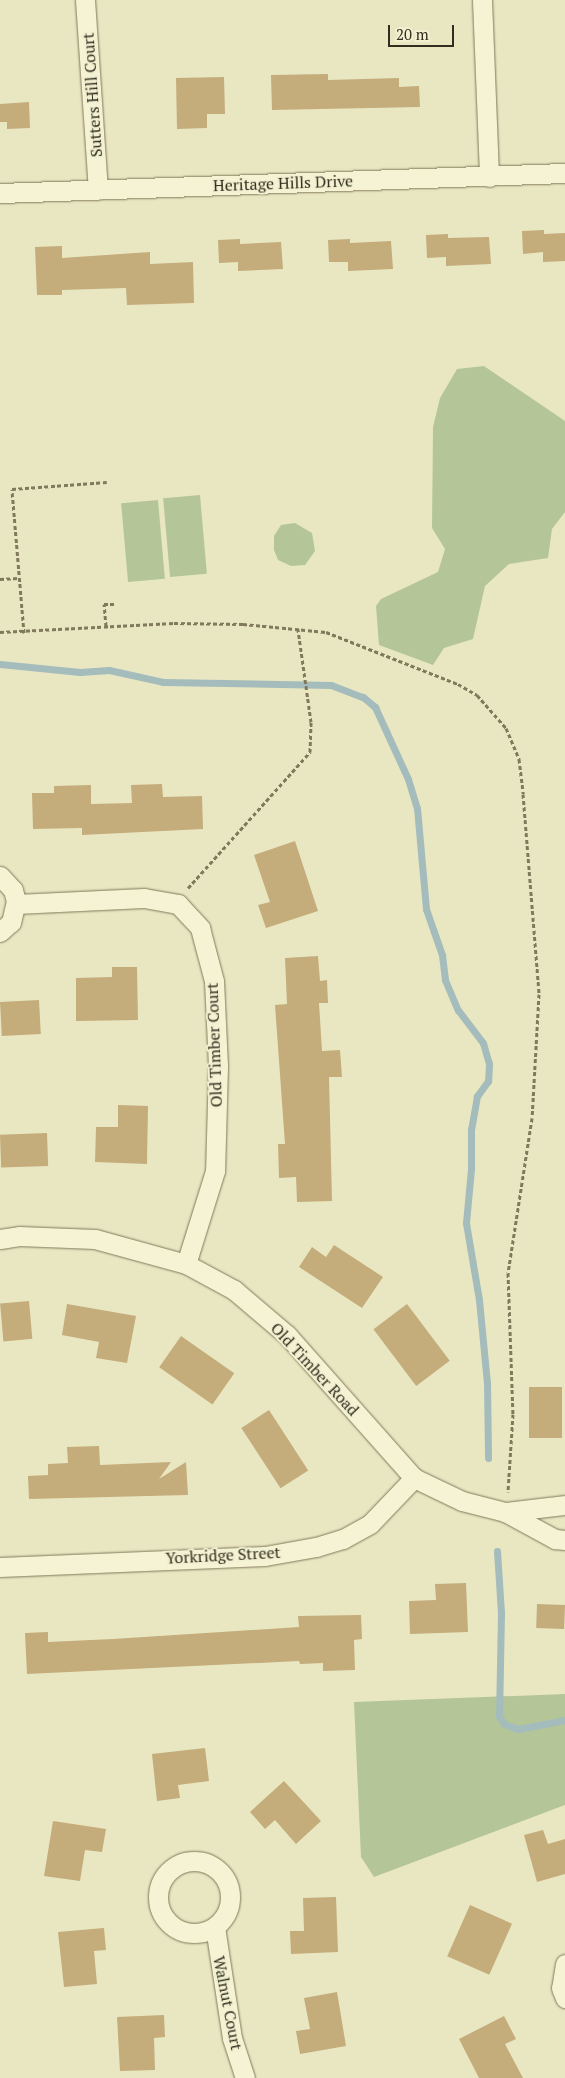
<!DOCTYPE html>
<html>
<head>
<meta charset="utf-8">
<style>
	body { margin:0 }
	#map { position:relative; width:565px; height:2078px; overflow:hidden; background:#e9e7c2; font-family:"PT Serif",serif }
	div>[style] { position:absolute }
	.green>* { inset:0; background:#b4c697; transform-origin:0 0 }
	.stream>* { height:7px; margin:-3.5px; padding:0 3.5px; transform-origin:3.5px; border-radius:3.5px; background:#a4bcbb }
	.building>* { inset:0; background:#c4ac7b; transform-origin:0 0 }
	.path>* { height:3px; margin-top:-1.5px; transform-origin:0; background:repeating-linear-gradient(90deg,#81795b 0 4px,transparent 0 6.5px) }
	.roads { filter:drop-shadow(0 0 1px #81795b) drop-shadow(0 0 1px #81795b) }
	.minor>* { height:19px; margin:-9.5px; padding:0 9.5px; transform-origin:9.5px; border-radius:9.5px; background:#f5f3d4 }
	.minor>.ring { margin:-9.5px; padding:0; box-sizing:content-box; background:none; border:19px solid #f5f3d4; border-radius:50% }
	span { translate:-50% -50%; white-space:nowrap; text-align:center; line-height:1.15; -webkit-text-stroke:4px #f1f0d1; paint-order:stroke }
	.street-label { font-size:16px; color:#322d1e }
	.scale { position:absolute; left:388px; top:25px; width:66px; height:22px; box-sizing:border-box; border:2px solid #322d1e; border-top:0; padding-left:6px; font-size:15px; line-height:18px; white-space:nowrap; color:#322d1e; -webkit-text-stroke:4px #f1f0d1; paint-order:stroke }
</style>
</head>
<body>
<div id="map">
	<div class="green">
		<div style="clip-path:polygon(484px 366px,565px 421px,565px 512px,552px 529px,548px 558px,509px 564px,485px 586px,473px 639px,444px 648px,433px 665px,379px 645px,376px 606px,381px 599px,438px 572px,445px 549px,432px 528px,433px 427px,440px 398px,457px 369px)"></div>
		<div style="left:200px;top:495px;width:79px;height:37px;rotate:85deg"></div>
		<div style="left:158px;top:500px;width:79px;height:37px;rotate:85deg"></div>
		<div style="clip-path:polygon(295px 523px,312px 533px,315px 551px,305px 565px,291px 566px,278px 560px,274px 550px,274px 536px,281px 525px)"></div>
		<div style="clip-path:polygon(565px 1694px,565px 1805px,374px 1877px,361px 1857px,354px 1702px)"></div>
	</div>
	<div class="stream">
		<div style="left:0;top:664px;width:80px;rotate:5.7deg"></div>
		<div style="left:80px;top:672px;width:29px;rotate:-4deg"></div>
		<div style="left:109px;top:670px;width:55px;rotate:12.5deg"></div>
		<div style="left:163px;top:682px;width:168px;rotate:1deg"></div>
		<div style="left:331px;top:685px;width:34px;rotate:21deg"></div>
		<div style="left:363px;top:697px;width:16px;rotate:40deg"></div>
		<div style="left:375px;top:707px;width:79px;rotate:65.4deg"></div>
		<div style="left:408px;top:779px;width:30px;rotate:73deg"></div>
		<div style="left:417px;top:808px;width:101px;rotate:84.9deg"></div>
		<div style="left:426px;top:909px;width:49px;rotate:70.8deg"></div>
		<div style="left:442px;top:955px;width:25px;rotate:83deg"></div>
		<div style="left:445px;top:980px;width:33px;rotate:67deg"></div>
		<div style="left:458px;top:1010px;width:41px;rotate:52.9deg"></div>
		<div style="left:483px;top:1043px;width:22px;rotate:74deg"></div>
		<div style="left:489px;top:1064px;width:17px;rotate:93deg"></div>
		<div style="left:488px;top:1081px;width:19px;rotate:126deg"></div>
		<div style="left:477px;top:1096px;width:34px;rotate:100deg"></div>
		<div style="left:471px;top:1129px;width:40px;rotate:90deg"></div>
		<div style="left:471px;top:1169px;width:54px;rotate:95.3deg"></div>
		<div style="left:466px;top:1223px;width:78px;rotate:80.4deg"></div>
		<div style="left:479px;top:1300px;width:83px;rotate:84.5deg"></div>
		<div style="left:487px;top:1383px;width:75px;rotate:89.2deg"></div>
		<div style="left:497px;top:1551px;width:62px;rotate:86.3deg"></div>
		<div style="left:501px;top:1613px;width:103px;rotate:91.1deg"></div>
		<div style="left:499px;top:1716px;width:9px;rotate:58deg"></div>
		<div style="left:504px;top:1724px;width:15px;rotate:20deg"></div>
		<div style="left:518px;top:1729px;width:48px;rotate:-10.8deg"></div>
	</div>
	<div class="building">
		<div style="clip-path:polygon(328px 74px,328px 80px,399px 78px,399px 87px,419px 86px,420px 107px,272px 110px,271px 75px)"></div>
		<div style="clip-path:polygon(224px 77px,225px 114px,207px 114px,207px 128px,177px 129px,176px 78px)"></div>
		<div style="clip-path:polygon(29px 102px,30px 128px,7px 129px,7px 122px,0 122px,0 104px)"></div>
		<div style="clip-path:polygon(544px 230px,544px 234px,565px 233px,565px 261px,543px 262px,543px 252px,523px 254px,522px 231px)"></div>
		<div style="clip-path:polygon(448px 234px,448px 238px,489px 237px,491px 264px,446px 266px,446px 257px,427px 258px,426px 235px)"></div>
		<div style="clip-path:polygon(240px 239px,240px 244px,281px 242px,283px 269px,238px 271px,238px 262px,219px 263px,218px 240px)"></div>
		<div style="clip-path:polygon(350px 239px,350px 243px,391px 241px,393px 269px,348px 271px,348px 262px,329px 262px,328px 240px)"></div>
		<div style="clip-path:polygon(62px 246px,62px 258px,150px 252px,150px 264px,193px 262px,194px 303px,127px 305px,126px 288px,62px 290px,62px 295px,37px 295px,35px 247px)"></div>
		<div style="clip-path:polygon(162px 784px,163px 797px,202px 796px,203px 829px,82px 835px,82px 828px,33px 829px,32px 793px,54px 793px,54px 786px,91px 785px,91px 804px,132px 803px,131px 785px)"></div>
		<div style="clip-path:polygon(295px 841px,318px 911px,266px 928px,258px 905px,270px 902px,254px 855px)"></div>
		<div style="clip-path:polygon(318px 956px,320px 981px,327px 980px,328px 1003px,319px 1003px,322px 1051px,340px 1050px,342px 1077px,329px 1077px,332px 1201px,297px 1202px,296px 1177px,279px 1178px,278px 1144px,285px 1144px,275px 1005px,287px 1004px,285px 958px)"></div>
		<div style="clip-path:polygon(112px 967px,137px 967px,138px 1020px,76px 1021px,76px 978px,112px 977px)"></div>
		<div style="left:39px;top:1000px;width:34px;height:39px;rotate:87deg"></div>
		<div style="clip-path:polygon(118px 1105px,148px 1106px,147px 1164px,95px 1162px,96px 1127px,118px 1127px)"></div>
		<div style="left:47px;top:1133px;width:33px;height:47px;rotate:88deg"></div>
		<div style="clip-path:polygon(334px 1245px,383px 1277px,362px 1308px,299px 1267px,312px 1247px,326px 1257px)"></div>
		<div style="left:29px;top:1301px;width:38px;height:29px;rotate:85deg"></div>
		<div style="clip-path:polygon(67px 1304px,136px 1316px,127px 1363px,96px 1358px,99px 1342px,62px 1335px)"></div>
		<div style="left:407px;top:1304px;width:71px;height:42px;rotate:53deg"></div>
		<div style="left:181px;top:1336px;width:65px;height:38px;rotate:35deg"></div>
		<div style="left:529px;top:1387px;width:33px;height:51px"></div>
		<div style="left:269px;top:1410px;width:72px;height:33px;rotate:57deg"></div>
		<div style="clip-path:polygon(99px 1446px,100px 1465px,171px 1462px,159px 1479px,186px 1462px,188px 1495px,29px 1499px,28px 1476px,48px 1475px,48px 1464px,68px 1463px,67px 1447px)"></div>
		<div style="clip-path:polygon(466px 1583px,468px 1632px,410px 1634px,409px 1601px,436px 1600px,435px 1584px)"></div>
		<div style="left:537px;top:1604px;width:28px;height:24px;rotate:2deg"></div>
		<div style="clip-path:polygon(361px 1615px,362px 1639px,354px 1640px,355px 1670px,323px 1671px,323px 1663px,300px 1664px,299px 1661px,27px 1674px,25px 1633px,48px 1632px,48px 1642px,113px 1639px,299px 1627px,298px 1616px)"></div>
		<div style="clip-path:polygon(205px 1748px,209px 1781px,178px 1785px,180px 1798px,157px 1801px,152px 1754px)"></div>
		<div style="clip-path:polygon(284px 1781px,321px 1821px,296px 1844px,275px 1820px,265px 1829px,250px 1812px)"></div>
		<div style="clip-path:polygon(53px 1821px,106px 1829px,102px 1852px,85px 1850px,80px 1881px,44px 1876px)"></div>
		<div style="clip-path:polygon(543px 1830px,548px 1844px,565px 1839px,565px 1874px,537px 1882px,524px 1835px)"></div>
		<div style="clip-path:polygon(336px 1897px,338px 1952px,291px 1954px,290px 1931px,304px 1931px,303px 1898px)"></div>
		<div style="left:470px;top:1905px;width:46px;height:56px;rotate:24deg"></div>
		<div style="clip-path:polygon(104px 1928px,106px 1950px,94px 1951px,97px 1984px,64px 1987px,58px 1932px)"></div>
		<div style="clip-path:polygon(337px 1992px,346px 2046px,300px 2054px,296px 2031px,310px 2029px,304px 1998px)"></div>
		<div style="clip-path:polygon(164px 2015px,165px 2037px,154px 2038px,155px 2070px,120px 2071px,117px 2017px)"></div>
		<div style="clip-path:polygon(504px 2016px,516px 2039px,505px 2044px,523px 2078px,479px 2078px,459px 2039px)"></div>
	</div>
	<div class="path">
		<div style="left:0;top:579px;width:19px;rotate:-3deg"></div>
		<div style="left:106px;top:626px;width:22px;rotate:-95deg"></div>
		<div style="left:104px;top:604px;width:12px"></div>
		<div style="left:0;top:632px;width:174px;rotate:-3deg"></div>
		<div style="left:174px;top:623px;width:69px;rotate:0.8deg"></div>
		<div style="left:243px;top:624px;width:83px;rotate:5.5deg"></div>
		<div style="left:326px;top:632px;width:142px;rotate:21.5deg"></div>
		<div style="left:458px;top:684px;width:22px;rotate:30deg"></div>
		<div style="left:477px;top:695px;width:44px;rotate:48.7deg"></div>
		<div style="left:506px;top:728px;width:34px;rotate:67deg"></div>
		<div style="left:519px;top:759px;width:35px;rotate:83deg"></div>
		<div style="left:523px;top:794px;width:201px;rotate:85.4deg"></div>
		<div style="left:539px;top:994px;width:124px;rotate:93.2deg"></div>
		<div style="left:532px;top:1118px;width:157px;rotate:98.8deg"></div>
		<div style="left:508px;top:1273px;width:141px;rotate:88deg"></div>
		<div style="left:513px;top:1414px;width:78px;rotate:93.7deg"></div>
		<div style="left:24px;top:633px;width:144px;rotate:-94.8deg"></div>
		<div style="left:12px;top:489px;width:95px;rotate:-4.2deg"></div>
		<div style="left:188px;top:888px;width:183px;rotate:-48.1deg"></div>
		<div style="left:310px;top:752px;width:30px;rotate:-88deg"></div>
		<div style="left:311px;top:722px;width:94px;rotate:-98deg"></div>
	</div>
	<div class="roads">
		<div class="minor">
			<div style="left:85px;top:0;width:190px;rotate:86.1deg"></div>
			<div style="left:482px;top:0;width:177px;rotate:87.7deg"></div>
			<div style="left:0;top:193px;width:565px;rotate:-2.03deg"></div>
			<div style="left:0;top:876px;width:19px;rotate:47deg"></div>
			<div style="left:13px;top:890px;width:11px;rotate:75deg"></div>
			<div style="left:16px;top:901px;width:22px;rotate:103deg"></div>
			<div style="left:11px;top:922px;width:15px;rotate:138deg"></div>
			<div style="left:16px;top:904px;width:128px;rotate:-2.7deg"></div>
			<div style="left:144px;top:898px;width:35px;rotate:10deg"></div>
			<div style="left:178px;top:904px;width:33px;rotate:47deg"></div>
			<div style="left:200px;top:928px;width:55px;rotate:75.2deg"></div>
			<div style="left:214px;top:981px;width:85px;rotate:87.3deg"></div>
			<div style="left:218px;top:1066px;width:105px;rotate:91.6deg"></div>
			<div style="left:215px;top:1171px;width:97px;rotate:107.3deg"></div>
			<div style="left:0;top:1239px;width:19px;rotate:-9deg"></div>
			<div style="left:19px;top:1236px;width:76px;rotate:2.3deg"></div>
			<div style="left:95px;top:1239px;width:94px;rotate:15.4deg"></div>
			<div style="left:186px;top:1264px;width:55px;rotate:28.4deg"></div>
			<div style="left:234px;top:1290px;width:70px;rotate:40.3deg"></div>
			<div style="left:287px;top:1335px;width:191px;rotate:48.4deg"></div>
			<div style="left:505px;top:1512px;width:60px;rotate:-6.7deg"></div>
			<div style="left:0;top:1567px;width:265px;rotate:-2.4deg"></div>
			<div style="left:265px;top:1556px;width:52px;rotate:-10deg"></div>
			<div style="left:316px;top:1547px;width:28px;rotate:-17deg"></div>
			<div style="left:343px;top:1539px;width:31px;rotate:-29deg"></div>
			<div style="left:370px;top:1524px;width:64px;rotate:-46.3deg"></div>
			<div style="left:414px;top:1478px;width:53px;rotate:25.6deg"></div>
			<div style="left:462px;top:1501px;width:44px;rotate:14.3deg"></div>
			<div style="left:505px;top:1512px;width:57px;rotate:28.4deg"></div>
			<div style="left:555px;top:1539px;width:10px;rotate:6deg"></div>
			<div class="ring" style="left:158px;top:1861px;width:53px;height:53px"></div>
			<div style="left:215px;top:1927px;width:112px;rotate:81.3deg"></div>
			<div style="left:232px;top:2038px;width:42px;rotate:72deg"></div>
			<div style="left:565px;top:1964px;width:24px;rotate:99deg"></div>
			<div style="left:561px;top:1988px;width:11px;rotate:68deg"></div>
		</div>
	</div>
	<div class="street-label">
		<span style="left:92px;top:95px;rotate:-94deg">Sutters Hill Court</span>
		<span style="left:283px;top:183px;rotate:-2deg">Heritage Hills Drive</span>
		<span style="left:214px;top:1045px;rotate:-92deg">Old Timber Court</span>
		<span style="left:315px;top:1369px;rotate:47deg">Old Timber Road</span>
		<span style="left:223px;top:1555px;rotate:-3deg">Yorkridge Street</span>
		<span style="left:228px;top:2003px;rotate:79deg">Walnut Court</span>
	</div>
	<div class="scale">20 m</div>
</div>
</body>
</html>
